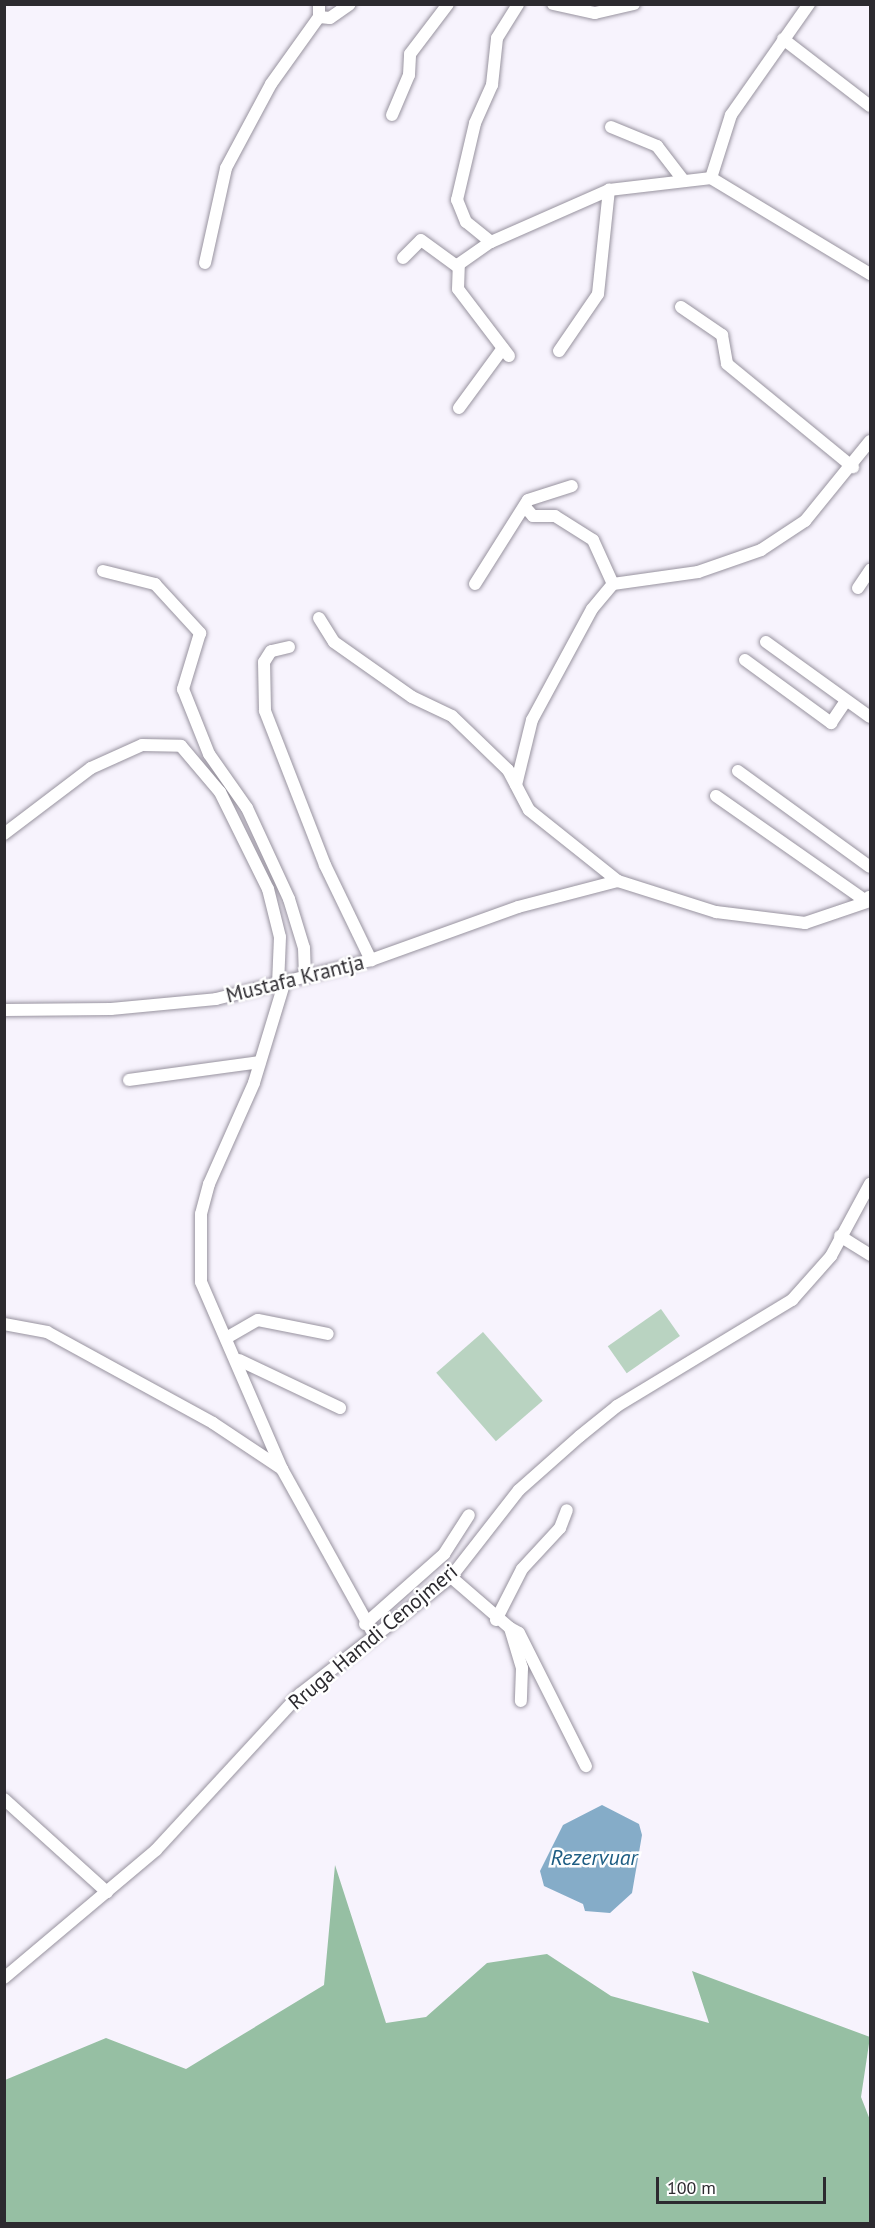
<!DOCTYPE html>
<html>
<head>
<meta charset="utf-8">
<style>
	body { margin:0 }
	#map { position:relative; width:875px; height:2228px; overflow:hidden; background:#f7f3fd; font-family:"PT Sans",sans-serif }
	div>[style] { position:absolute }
	.green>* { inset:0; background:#b9d3c1; transform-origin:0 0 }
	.forest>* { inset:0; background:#96bfa3 }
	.water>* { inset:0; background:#85acc8 }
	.roads { filter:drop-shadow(0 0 2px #98939f) drop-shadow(0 0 2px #98939f) }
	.minor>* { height:12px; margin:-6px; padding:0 6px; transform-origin:6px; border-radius:6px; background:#fff }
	span { translate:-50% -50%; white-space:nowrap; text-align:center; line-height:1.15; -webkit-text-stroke:5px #fff; paint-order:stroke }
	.street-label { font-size:21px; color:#2c2a2f }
	.water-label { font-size:22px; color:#1d5d83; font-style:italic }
	.frame { position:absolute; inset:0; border:6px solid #2c2a2f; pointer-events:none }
	.scale { position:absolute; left:656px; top:2177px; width:170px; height:27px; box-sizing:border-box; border:3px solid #2c2a2f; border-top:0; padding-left:8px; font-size:18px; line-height:21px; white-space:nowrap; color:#2c2a2f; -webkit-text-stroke:4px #fff; paint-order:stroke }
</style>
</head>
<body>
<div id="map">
	<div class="green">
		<div style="left:661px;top:1309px;width:33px;height:65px;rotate:55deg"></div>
		<div style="left:483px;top:1332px;width:91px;height:62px;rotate:49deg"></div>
	</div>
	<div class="forest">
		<div style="clip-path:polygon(335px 1865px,386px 2023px,426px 2017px,487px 1963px,547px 1954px,611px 1996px,709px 2023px,692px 1971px,870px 2037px,861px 2097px,870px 2120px,870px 2223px,5px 2223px,5px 2080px,106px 2038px,186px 2069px,324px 1985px)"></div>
	</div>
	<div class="water">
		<div style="clip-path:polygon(602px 1805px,639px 1824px,642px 1835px,632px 1893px,610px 1913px,585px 1911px,583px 1904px,544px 1886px,540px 1871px,563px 1825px)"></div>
	</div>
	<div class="roads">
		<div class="minor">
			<div style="left:553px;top:4px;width:43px;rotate:12.1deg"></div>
			<div style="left:595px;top:13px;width:40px;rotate:-13deg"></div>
			<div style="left:319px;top:17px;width:11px;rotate:5deg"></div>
			<div style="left:330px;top:18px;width:24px;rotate:-35deg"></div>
			<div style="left:783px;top:39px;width:110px;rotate:37.6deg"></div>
			<div style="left:392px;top:115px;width:43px;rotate:-67deg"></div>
			<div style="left:409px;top:75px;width:21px;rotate:-87deg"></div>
			<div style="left:410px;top:54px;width:63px;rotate:-52.8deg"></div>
			<div style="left:611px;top:127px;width:50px;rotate:22.4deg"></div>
			<div style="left:657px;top:146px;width:44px;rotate:52.4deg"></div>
			<div style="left:711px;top:178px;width:66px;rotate:-72.4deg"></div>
			<div style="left:731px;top:115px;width:136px;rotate:-54.9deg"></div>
			<div style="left:491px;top:242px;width:32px;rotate:-141deg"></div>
			<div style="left:466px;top:222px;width:24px;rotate:-112deg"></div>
			<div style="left:457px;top:200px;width:79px;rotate:-76.8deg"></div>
			<div style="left:475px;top:123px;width:42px;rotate:-65.9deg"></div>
			<div style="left:492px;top:85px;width:47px;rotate:-83.9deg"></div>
			<div style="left:497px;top:38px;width:40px;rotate:-58deg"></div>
			<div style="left:403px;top:258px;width:25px;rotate:-45deg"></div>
			<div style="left:421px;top:240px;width:46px;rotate:36.1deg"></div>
			<div style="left:205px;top:263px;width:97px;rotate:-77.5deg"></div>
			<div style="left:226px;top:168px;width:95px;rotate:-61.8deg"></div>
			<div style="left:271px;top:84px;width:82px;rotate:-54.4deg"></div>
			<div style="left:319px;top:17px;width:13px;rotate:-90deg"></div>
			<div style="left:681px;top:307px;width:50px;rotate:34.3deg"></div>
			<div style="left:722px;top:335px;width:29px;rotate:80deg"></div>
			<div style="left:727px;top:364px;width:163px;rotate:39.3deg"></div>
			<div style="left:559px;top:351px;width:69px;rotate:-55.6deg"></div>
			<div style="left:598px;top:294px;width:105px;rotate:-84deg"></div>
			<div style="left:509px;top:356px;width:84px;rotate:-127.3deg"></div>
			<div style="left:458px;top:289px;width:25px;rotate:-88deg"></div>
			<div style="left:459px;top:264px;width:39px;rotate:-35deg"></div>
			<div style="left:491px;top:242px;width:129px;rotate:-23.8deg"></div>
			<div style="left:609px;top:190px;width:103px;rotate:-6.7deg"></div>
			<div style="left:711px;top:178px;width:186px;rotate:31.1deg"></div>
			<div style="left:459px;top:408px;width:74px;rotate:-53.7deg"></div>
			<div style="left:525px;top:507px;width:12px;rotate:48deg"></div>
			<div style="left:533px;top:516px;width:22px"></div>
			<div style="left:555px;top:516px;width:45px;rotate:32.3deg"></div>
			<div style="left:593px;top:540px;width:48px;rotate:65.6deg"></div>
			<div style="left:103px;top:571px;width:54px;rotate:14deg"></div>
			<div style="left:155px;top:584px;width:67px;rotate:47.4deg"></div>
			<div style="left:200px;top:633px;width:59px;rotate:106.9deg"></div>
			<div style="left:183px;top:689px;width:70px;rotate:68.2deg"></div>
			<div style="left:209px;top:754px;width:66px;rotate:54.9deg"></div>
			<div style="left:247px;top:808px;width:100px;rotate:65.2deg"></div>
			<div style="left:289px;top:899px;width:51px;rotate:73deg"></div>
			<div style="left:304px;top:948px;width:29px;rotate:88deg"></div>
			<div style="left:475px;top:584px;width:99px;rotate:-57.8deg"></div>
			<div style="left:528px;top:500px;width:46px;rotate:-17.7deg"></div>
			<div style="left:613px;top:584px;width:86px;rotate:-8deg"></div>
			<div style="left:698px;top:572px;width:67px;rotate:-19.2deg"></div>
			<div style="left:761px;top:550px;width:53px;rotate:-33.4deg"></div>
			<div style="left:805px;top:521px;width:103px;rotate:-50.9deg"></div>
			<div style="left:858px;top:588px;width:22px;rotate:-56deg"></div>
			<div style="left:319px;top:618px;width:28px;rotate:58deg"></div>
			<div style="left:334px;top:642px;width:95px;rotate:35.2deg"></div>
			<div style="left:412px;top:697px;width:44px;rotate:25.4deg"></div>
			<div style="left:452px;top:716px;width:78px;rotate:44deg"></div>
			<div style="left:508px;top:770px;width:45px;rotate:62.3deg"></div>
			<div style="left:529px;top:810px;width:114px;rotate:38.6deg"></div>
			<div style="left:766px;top:642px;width:128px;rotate:35.8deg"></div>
			<div style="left:289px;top:647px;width:18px;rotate:167deg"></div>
			<div style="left:271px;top:651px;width:13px;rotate:122deg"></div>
			<div style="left:264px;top:662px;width:49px;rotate:88.8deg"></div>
			<div style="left:265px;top:711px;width:165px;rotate:68.7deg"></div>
			<div style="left:325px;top:865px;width:106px;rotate:64.2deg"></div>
			<div style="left:745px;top:660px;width:107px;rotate:36.2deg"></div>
			<div style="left:831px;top:723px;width:27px;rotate:-56deg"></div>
			<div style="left:738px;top:771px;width:163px;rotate:36deg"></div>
			<div style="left:516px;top:785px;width:67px;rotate:-76.2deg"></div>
			<div style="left:532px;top:720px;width:126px;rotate:-61.6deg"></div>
			<div style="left:592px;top:609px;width:33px;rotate:-50deg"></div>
			<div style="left:716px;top:796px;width:183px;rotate:35deg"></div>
			<div style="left:866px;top:901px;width:5px;rotate:-53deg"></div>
			<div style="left:4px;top:834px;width:109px;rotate:-37.2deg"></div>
			<div style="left:91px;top:768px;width:56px;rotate:-24.3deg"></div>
			<div style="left:142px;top:745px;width:39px;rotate:1deg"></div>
			<div style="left:181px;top:746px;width:60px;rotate:49.7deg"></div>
			<div style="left:220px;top:792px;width:108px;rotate:63.7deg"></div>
			<div style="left:268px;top:889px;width:49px;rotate:76deg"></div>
			<div style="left:280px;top:937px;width:48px;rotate:92.4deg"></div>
			<div style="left:284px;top:984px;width:103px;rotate:106.9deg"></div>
			<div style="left:254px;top:1083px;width:111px;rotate:114deg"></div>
			<div style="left:209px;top:1184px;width:31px;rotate:105deg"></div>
			<div style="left:201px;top:1214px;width:68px;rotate:90deg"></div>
			<div style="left:201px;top:1282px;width:204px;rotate:66.6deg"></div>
			<div style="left:282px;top:1469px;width:190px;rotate:61deg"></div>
			<div style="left:4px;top:1010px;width:107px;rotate:-0.5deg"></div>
			<div style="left:111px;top:1009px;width:105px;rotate:-5.4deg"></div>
			<div style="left:216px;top:999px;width:160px;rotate:-14.1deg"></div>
			<div style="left:371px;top:960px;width:156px;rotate:-19.8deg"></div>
			<div style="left:518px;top:907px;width:103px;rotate:-14.6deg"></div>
			<div style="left:618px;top:881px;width:103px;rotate:17.6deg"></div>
			<div style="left:716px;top:912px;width:90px;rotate:7deg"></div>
			<div style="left:805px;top:923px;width:69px;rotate:-18.7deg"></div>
			<div style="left:129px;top:1080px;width:132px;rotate:-7.8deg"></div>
			<div style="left:840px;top:1236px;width:36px;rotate:32deg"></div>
			<div style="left:4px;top:1324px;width:44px;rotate:10.5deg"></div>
			<div style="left:47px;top:1332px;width:189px;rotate:28.7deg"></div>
			<div style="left:213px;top:1423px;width:83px;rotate:33.7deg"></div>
			<div style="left:228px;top:1337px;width:34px;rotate:-30deg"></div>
			<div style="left:258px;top:1320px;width:71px;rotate:11.3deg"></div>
			<div style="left:239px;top:1360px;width:112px;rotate:25.4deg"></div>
			<div style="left:451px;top:1577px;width:78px;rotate:40.8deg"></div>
			<div style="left:510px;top:1628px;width:42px;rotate:73.3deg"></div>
			<div style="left:522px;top:1668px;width:33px;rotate:92deg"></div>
			<div style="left:496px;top:1620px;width:57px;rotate:-63deg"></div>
			<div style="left:522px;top:1569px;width:56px;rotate:-47.2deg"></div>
			<div style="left:560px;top:1528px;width:19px;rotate:-69deg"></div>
			<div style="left:365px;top:1624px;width:106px;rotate:-41.5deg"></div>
			<div style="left:444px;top:1554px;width:46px;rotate:-57.3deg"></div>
			<div style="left:510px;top:1628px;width:10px;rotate:29deg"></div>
			<div style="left:519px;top:1633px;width:149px;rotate:63.3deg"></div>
			<div style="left:4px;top:1799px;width:139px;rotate:42.1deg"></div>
			<div style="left:4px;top:1978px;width:199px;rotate:-40.1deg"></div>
			<div style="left:156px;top:1850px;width:212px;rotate:-47.3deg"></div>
			<div style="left:300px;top:1694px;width:191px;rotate:-37.8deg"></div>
			<div style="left:451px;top:1577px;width:110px;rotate:-52deg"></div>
			<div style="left:519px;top:1490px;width:81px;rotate:-41.5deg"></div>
			<div style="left:580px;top:1436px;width:48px;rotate:-39deg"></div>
			<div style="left:617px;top:1406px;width:205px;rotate:-31.2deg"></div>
			<div style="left:792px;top:1300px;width:59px;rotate:-48.4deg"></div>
			<div style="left:831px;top:1256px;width:82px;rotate:-61.6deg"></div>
		</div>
	</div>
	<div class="street-label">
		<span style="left:295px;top:979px;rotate:-14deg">Mustafa Krantja</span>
		<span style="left:373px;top:1637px;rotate:-40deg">Rruga Hamdi Cenojmeri</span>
	</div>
	<div class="water-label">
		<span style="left:594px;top:1858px">Rezervuar</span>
	</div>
	<div class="frame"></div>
	<div class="scale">100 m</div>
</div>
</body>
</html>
